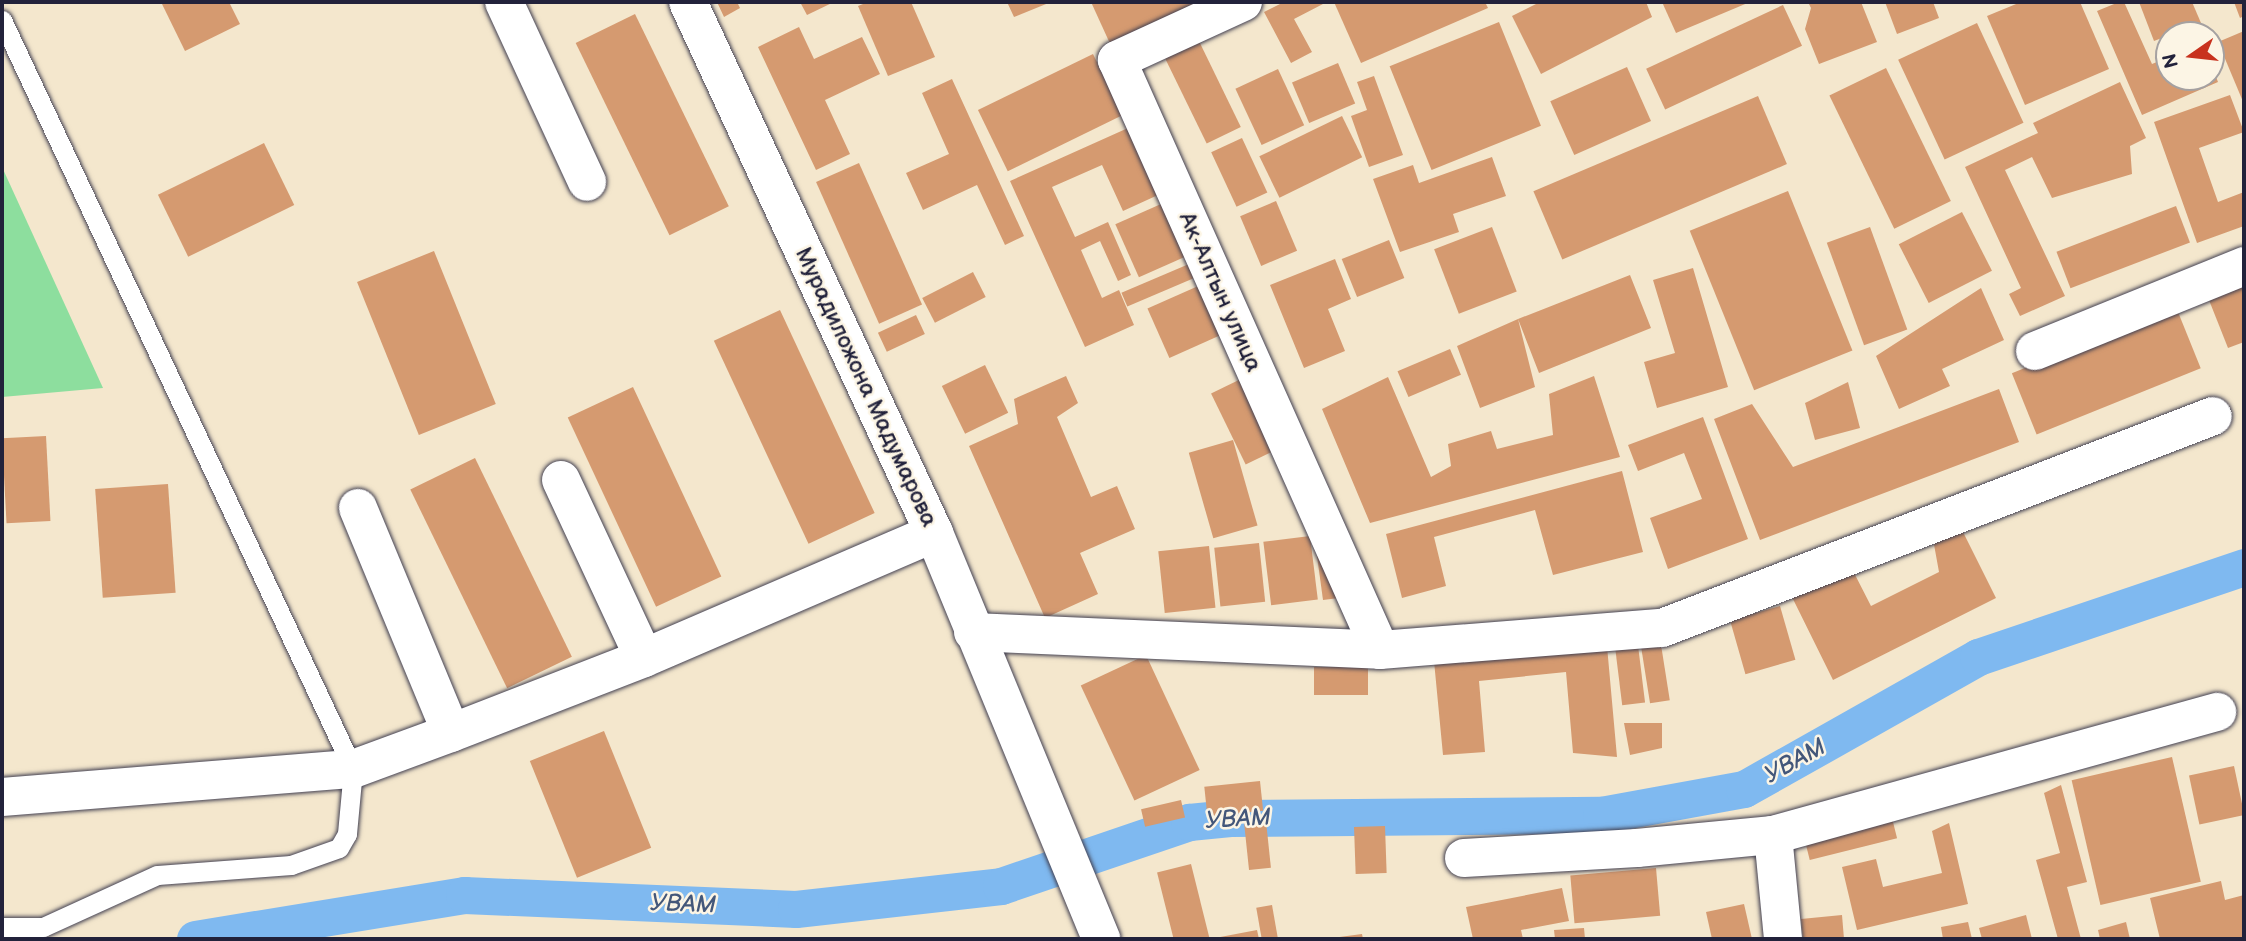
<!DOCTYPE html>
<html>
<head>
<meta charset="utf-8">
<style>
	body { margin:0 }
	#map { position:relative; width:2246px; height:941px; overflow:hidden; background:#f4e7cd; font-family:"Balsamiq Sans",sans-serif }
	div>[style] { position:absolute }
	.green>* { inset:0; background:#8dde9e }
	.canal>* { height:37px; margin:-18.5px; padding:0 18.5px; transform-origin:18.5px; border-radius:18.5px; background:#7fb9f0 }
	.building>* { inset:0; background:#d59a70; transform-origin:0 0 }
	.roads { filter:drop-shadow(0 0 2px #424051) drop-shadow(0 0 2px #424051) }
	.service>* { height:19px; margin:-9.5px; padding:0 9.5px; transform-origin:9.5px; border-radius:9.5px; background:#fff }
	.minor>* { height:38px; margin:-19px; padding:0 19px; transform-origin:19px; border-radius:19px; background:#fff }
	span { translate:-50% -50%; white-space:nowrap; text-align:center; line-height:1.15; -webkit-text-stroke:5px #fcf5e5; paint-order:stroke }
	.street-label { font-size:23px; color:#22223b }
	.water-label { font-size:24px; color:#43577a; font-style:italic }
	.frame { position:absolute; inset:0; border:4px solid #22223b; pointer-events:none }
	.north { position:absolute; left:2155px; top:21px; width:70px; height:70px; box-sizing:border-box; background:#fcf5e5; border:2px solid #a5a1a1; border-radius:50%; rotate:256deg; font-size:19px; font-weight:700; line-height:28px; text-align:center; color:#22223b }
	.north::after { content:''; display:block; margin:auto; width:24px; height:32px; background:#c8321e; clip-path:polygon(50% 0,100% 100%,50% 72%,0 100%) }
</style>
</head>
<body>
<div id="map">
	<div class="green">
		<div style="clip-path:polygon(2px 167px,103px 388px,2px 397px)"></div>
	</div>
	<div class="canal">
		<div style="left:195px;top:939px;width:273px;rotate:-9.3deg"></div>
		<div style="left:464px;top:895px;width:332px;rotate:2.4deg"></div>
		<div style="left:796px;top:909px;width:206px;rotate:-6.4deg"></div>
		<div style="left:1001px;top:886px;width:199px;rotate:-18.8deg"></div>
		<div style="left:1189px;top:822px;width:41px;rotate:-5.6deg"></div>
		<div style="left:1230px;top:818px;width:371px;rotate:-0.5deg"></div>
		<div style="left:1601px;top:815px;width:145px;rotate:-10.3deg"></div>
		<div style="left:1744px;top:789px;width:269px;rotate:-29.4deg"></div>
		<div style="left:1978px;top:657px;width:281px;rotate:-18.7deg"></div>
	</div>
	<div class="building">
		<div style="clip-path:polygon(161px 2px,229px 2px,240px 24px,185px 51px)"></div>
		<div style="clip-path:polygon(717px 2px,737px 2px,740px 8px,724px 17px)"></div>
		<div style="clip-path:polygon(800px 2px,834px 2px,807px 15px)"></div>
		<div style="clip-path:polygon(868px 2px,911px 2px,935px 57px,888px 76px,858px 6px)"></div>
		<div style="clip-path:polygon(1007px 2px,1051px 2px,1014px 17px)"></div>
		<div style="clip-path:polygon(1091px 2px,1213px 2px,1112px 48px)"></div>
		<div style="clip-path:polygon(1284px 2px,1323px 4px,1294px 19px,1312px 52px,1291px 63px,1264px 12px)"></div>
		<div style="clip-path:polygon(1334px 2px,1485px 2px,1488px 8px,1361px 63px)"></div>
		<div style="clip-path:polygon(1540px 2px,1646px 2px,1652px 17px,1541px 74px,1512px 16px)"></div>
		<div style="clip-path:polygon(1662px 2px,1750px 2px,1676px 33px)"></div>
		<div style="clip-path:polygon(1808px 2px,1861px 2px,1877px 42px,1819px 64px,1805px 29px,1811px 8px)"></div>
		<div style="clip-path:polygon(1885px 2px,1933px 2px,1939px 18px,1897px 34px)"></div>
		<div style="clip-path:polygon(2021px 2px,2080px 2px,2109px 69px,2025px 105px,1987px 16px)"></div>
		<div style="clip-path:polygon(2119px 2px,2124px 2px,2152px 64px,2169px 57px,2169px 77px,2211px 77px,2211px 64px,2218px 82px,2142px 115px,2097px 11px)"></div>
		<div style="clip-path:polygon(2139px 2px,2192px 2px,2201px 23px,2154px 41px)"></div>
		<div style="clip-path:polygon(2234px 2px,2244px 2px,2244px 16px,2240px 18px)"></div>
		<div style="left:1783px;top:5px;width:45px;height:151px;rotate:65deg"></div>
		<div style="left:635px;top:14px;width:214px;height:66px;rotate:64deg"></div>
		<div style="left:1499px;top:22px;width:112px;height:118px;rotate:68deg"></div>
		<div style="left:1977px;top:23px;width:110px;height:87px;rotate:65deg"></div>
		<div style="clip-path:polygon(799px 27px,814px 59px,862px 37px,880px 74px,825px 100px,850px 154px,816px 170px,758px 47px)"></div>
		<div style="clip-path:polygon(2244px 31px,2244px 104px,2218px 42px)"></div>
		<div style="left:1197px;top:37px;width:100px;height:38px;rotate:64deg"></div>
		<div style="left:1093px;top:54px;width:68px;height:128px;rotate:64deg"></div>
		<div style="left:1338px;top:63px;width:44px;height:50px;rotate:67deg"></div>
		<div style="left:1627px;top:67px;width:59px;height:84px;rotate:66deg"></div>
		<div style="left:1886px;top:68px;width:148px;height:63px;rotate:64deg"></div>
		<div style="left:1278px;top:69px;width:62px;height:47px;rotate:65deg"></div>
		<div style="clip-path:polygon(1374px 76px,1403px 155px,1369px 167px,1351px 116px,1367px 110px,1357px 82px)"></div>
		<div style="clip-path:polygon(952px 79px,1024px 236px,1005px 245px,977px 185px,923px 210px,906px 173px,949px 154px,922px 93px)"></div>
		<div style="clip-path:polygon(2120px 82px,2146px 138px,2130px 146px,2132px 174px,2052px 198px,2032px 157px,2005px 170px,2065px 296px,2020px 316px,2009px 294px,2021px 288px,1965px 167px,2038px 133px,2033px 123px)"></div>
		<div style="clip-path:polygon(2230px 95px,2244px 132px,2199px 148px,2218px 202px,2244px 192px,2244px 226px,2197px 243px,2154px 122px)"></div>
		<div style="left:1758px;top:96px;width:74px;height:244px;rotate:67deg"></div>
		<div style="left:1342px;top:116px;width:46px;height:92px;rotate:64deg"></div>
		<div style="clip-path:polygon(1128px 128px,1158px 195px,1123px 211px,1102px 165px,1052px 187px,1075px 237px,1108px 222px,1131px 275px,1118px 281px,1100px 241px,1081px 250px,1102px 298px,1119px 290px,1134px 325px,1085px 347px,1010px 181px)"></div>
		<div style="left:1242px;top:138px;width:60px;height:34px;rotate:65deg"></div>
		<div style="left:264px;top:143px;width:69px;height:118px;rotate:64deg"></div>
		<div style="clip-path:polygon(1492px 157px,1506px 196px,1453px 214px,1459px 232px,1400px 252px,1373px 179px,1413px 165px,1419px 183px)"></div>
		<div style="left:859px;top:163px;width:155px;height:47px;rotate:66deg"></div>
		<div style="left:1788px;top:191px;width:172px;height:106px;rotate:68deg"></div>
		<div style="left:1276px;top:201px;width:54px;height:39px;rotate:67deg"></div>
		<div style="left:1161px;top:204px;width:58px;height:50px;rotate:66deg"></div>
		<div style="left:2176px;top:206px;width:39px;height:128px;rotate:69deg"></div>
		<div style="left:1962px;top:212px;width:66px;height:71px;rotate:63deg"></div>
		<div style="left:1492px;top:227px;width:69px;height:62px;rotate:69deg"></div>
		<div style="left:1870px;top:227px;width:109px;height:46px;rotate:70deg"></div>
		<div style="left:1389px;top:240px;width:41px;height:51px;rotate:68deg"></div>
		<div style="left:434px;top:251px;width:165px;height:83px;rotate:68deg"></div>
		<div style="clip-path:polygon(1335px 259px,1351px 299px,1328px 309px,1345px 351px,1304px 368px,1270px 285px)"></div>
		<div style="left:1196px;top:261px;width:15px;height:81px;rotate:67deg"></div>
		<div style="clip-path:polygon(1693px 268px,1728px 387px,1657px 408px,1644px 362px,1675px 353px,1653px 280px)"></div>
		<div style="left:973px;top:272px;width:28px;height:57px;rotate:63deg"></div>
		<div style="clip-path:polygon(1630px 275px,1651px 328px,1539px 373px,1518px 319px,1535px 387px,1480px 408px,1457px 346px,1518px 319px)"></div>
		<div style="clip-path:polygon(2244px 280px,2244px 342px,2228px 348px,2207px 295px)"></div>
		<div style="left:1205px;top:283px;width:54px;height:63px;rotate:66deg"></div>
		<div style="clip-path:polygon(1981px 288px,2004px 340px,1942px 369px,1950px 386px,1899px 409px,1876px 356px)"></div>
		<div style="left:2176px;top:307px;width:66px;height:177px;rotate:68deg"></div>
		<div style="left:780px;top:310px;width:224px;height:73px;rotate:65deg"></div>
		<div style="left:916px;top:315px;width:21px;height:42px;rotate:65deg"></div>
		<div style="left:1450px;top:349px;width:28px;height:57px;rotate:67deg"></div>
		<div style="left:985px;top:365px;width:53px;height:48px;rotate:64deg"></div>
		<div style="clip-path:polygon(1066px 376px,1078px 403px,1057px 417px,1091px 497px,1117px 486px,1135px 529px,1080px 553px,1098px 594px,1045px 618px,969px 446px,1018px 424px,1014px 399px)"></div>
		<div style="left:1247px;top:376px;width:79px;height:40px;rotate:64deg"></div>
		<div style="clip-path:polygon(1594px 376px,1620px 457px,1370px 523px,1322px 409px,1388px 377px,1431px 477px,1451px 466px,1448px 444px,1491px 431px,1497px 449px,1553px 435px,1549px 394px)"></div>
		<div style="clip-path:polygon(1848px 382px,1860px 428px,1815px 440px,1805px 403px)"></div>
		<div style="left:633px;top:387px;width:209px;height:72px;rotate:65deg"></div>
		<div style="clip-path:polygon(1999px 389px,2019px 442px,1760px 540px,1714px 419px,1752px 404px,1793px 467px)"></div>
		<div style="clip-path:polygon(1703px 417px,1748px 539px,1668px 569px,1650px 518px,1702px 499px,1684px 453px,1638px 471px,1628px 445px)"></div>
		<div style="left:46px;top:436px;width:85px;height:44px;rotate:87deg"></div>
		<div style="left:1233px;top:440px;width:89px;height:46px;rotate:74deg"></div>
		<div style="left:475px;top:458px;width:221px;height:72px;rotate:64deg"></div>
		<div style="clip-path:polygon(1622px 471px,1643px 552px,1553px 575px,1535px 510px,1434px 537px,1446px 586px,1402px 598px,1386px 534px)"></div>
		<div style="left:168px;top:484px;width:109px;height:73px;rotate:86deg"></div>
		<div style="clip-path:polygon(1960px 526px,1996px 598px,1833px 680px,1790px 593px,1849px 563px,1871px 606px,1939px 572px,1933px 539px)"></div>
		<div style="left:1310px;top:536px;width:64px;height:47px;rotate:83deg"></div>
		<div style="left:1259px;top:543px;width:59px;height:45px;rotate:84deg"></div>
		<div style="left:1209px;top:546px;width:62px;height:51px;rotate:84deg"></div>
		<div style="clip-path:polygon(1329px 551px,1347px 597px,1323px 600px,1317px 556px)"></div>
		<div style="left:1780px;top:606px;width:56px;height:52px;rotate:74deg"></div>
		<div style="left:1659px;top:632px;width:69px;height:20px;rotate:81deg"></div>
		<div style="left:1637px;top:637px;width:66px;height:23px;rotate:83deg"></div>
		<div style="clip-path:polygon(1607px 646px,1617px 757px,1573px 753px,1566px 672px,1479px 681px,1485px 752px,1443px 755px,1434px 661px)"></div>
		<div style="left:1146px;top:655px;width:127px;height:72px;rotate:65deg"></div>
		<div style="left:1368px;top:667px;width:28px;height:54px;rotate:90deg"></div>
		<div style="clip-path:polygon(1624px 723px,1662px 723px,1662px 748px,1630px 755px)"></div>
		<div style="left:604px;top:731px;width:126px;height:80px;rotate:68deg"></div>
		<div style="left:2172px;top:757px;width:128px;height:103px;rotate:77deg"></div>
		<div style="left:2234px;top:766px;width:50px;height:46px;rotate:78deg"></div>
		<div style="left:1260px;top:781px;width:30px;height:56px;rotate:84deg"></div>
		<div style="clip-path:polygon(2061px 785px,2087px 882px,2067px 887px,2081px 939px,2058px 939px,2036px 860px,2060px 853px,2044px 793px)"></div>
		<div style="left:1181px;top:800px;width:18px;height:41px;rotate:77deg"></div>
		<div style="left:1891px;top:814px;width:25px;height:90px;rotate:76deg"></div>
		<div style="left:1266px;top:821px;width:47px;height:22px;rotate:84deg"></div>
		<div style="clip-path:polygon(1949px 823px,1968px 904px,1857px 930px,1842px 867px,1876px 859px,1883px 887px,1942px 873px,1932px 831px)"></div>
		<div style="left:1385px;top:826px;width:47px;height:31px;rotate:88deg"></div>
		<div style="left:1191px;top:864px;width:77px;height:35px;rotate:76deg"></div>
		<div style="left:1656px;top:868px;width:48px;height:86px;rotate:85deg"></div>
		<div style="clip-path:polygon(2221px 881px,2225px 900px,2244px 895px,2244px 939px,2160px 939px,2150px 898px)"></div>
		<div style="clip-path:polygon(1562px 888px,1569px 921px,1521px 930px,1523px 939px,1473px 939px,1466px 907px)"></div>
		<div style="clip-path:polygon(1744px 904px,1752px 939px,1712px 939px,1706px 912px)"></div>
		<div style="left:1272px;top:905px;width:35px;height:16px;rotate:80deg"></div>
		<div style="clip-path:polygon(1842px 915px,1844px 939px,1803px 939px,1801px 919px)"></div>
		<div style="clip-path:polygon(2026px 915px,2032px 939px,1982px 939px,1979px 928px)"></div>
		<div style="clip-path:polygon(1968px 922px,1972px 939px,1943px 939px,1941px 927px)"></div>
		<div style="clip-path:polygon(2126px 922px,2130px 939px,2100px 939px,2098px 930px)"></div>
		<div style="clip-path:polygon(1584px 928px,1585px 939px,1555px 939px,1554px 930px)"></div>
		<div style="clip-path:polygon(1257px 930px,1259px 939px,1215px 939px,1215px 938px)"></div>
		<div style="clip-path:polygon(1362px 934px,1363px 939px,1332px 939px,1332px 938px)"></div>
	</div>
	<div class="roads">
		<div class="service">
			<div style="left:2px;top:20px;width:827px;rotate:64.89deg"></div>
			<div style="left:353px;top:769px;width:65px;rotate:95.3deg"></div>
			<div style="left:347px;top:834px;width:16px;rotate:120deg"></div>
			<div style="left:339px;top:848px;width:51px;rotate:160.5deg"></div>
			<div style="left:291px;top:865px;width:134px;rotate:175.7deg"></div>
			<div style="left:157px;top:875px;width:125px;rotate:155.5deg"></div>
			<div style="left:43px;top:927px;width:41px;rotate:180deg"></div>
		</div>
		<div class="minor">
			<div style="left:504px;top:2px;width:198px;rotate:65.2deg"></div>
			<div style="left:688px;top:2px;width:585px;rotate:65.14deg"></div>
			<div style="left:934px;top:533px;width:439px;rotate:67.6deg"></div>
			<div style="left:1243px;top:2px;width:139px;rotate:155.3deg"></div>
			<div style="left:1117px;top:60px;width:646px;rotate:65.97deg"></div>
			<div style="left:2035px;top:351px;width:226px;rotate:-22.1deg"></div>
			<div style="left:561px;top:480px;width:196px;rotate:65deg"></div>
			<div style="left:644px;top:658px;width:316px;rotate:-23.3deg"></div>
			<div style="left:358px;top:508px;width:243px;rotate:67.5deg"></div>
			<div style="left:451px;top:733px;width:207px;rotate:-21.2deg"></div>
			<div style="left:973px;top:632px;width:407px;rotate:2.5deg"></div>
			<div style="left:1380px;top:650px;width:283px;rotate:-4.5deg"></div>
			<div style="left:1662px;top:628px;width:590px;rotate:-21.04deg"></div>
			<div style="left:2px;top:797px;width:352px;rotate:-4.6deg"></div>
			<div style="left:353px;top:769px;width:104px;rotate:-20.2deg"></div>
			<div style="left:1773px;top:835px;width:104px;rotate:84.5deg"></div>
			<div style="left:1464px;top:858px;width:173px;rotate:-3.3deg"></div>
			<div style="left:1637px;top:848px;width:137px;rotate:-5.5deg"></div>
			<div style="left:1773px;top:835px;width:461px;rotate:-15.5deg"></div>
		</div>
	</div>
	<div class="street-label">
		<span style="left:1220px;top:292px;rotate:66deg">Ак-Алтын улица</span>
		<span style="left:866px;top:387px;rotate:65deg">Мурадиложона Мадумарова</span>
	</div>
	<div class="water-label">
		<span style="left:1795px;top:761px;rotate:-29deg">УВАМ</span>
		<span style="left:1238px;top:819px;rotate:-3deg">УВАМ</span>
		<span style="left:683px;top:904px;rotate:2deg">УВАМ</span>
	</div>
	<div class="frame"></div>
	<div class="north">N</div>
</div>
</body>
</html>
